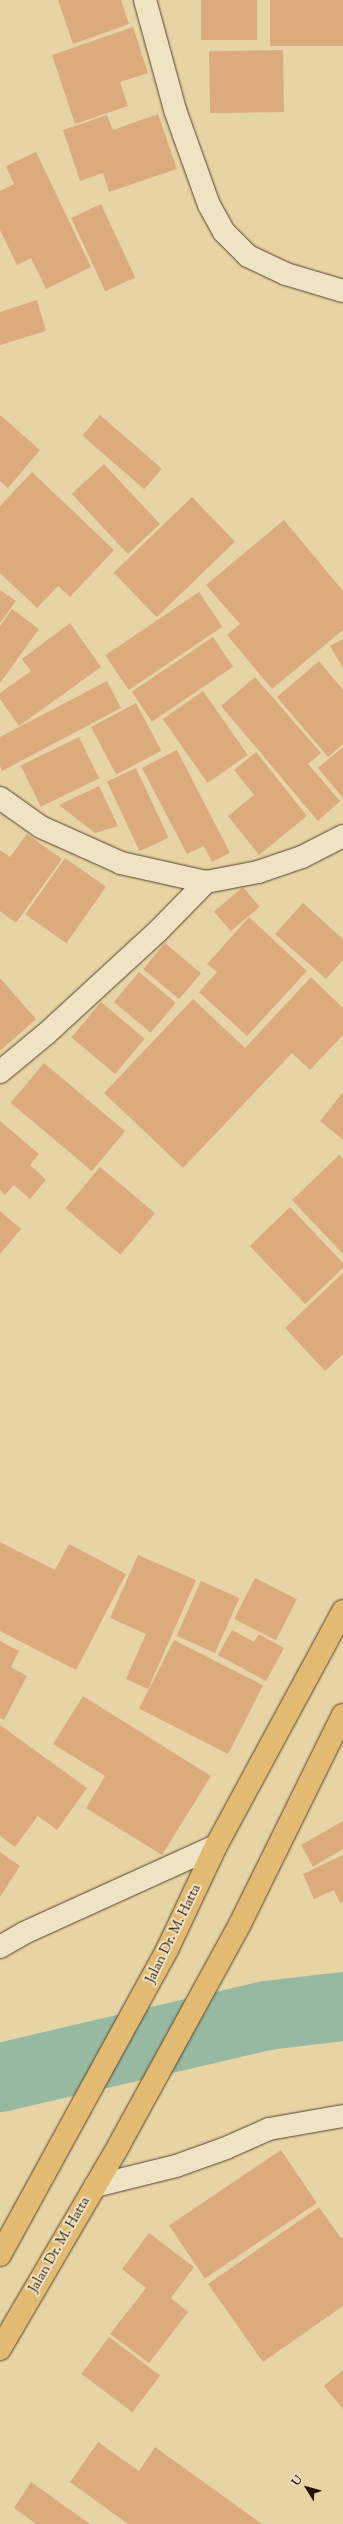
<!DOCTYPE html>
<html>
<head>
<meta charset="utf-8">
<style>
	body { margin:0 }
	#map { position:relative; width:343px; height:2524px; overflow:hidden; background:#e6d4a5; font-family:"Sorts Mill Goudy",serif }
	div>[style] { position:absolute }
	.river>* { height:69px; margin:-34.5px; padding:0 34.5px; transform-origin:34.5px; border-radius:34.5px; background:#97b9a1 }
	.building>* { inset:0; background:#dbab7e; transform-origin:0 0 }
	.roads { filter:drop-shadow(0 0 1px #57412c) drop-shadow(0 0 1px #57412c) }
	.minor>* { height:22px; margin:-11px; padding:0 11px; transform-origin:11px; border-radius:11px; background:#efe3c4 }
	.major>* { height:22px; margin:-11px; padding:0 11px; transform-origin:11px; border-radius:11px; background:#e3ba72 }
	span { translate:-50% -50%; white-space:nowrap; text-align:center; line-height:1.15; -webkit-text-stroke:4px #efe3c4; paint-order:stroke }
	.street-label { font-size:14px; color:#271003 }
	.north { position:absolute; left:287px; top:2468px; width:40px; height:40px; -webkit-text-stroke:3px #efe3c4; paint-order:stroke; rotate:307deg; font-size:11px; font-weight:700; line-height:16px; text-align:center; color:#271003 }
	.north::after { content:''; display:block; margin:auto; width:14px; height:18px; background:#271003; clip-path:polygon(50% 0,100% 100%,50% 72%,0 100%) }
</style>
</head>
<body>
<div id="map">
	<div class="river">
		<div style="left:0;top:2077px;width:273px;rotate:-13.1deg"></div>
		<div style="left:266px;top:2015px;width:78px;rotate:-6.7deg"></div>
	</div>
	<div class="building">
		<div style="clip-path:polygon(58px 0,121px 0,129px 24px,73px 44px)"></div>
		<div style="left:201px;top:0;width:56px;height:40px"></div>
		<div style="left:270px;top:0;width:73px;height:46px"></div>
		<div style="clip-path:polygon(133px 27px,148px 73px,120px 82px,128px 106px,75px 124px,52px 55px)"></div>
		<div style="left:283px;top:50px;width:62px;height:74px;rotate:89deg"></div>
		<div style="clip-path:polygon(158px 114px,177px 169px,109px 192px,103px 173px,80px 181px,63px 130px,107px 115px,113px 130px)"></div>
		<div style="clip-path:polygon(36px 152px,91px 267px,46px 289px,31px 258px,17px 265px,0 230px,0 191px,14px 184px,6px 166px)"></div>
		<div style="left:101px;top:204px;width:81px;height:33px;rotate:65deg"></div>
		<div style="clip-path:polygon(37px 300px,46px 331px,0 345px,0 312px)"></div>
		<div style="clip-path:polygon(0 415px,40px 450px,8px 488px,0 481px)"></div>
		<div style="left:100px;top:415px;width:82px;height:27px;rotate:41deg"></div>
		<div style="left:104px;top:464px;width:82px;height:44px;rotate:47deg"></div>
		<div style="clip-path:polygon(32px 472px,114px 550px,70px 597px,58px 586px,37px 608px,0 573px,0 506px)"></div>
		<div style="left:192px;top:497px;width:62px;height:109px;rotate:46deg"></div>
		<div style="clip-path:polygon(284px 520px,343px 591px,343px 630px,272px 689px,227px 635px,240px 624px,206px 585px)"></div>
		<div style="clip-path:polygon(0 590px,16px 601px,0 623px)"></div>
		<div style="left:199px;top:592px;width:42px;height:113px;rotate:56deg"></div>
		<div style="clip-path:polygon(12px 609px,39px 629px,0 683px,0 626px)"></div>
		<div style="clip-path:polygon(70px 623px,101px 667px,19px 726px,0 699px,0 693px,31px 671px,22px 659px)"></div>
		<div style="left:213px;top:637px;width:36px;height:98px;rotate:56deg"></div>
		<div style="clip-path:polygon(343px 639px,343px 668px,330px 646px)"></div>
		<div style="clip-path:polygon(319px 661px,343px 690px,343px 744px,328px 757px,277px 697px)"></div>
		<div style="clip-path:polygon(255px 677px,321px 753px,308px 764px,340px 801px,318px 821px,221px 706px)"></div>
		<div style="clip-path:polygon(107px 681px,121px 708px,2px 771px,0 766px,0 737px)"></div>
		<div style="left:203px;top:691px;width:78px;height:49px;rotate:55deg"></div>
		<div style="left:136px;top:703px;width:54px;height:51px;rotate:62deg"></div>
		<div style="left:79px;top:737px;width:46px;height:65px;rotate:64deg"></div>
		<div style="clip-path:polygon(343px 747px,343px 798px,318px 768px)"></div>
		<div style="clip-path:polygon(177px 750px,230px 853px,212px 862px,204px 846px,187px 854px,142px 768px)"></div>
		<div style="clip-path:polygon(256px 752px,307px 816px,259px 855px,228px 816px,254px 795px,234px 770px)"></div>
		<div style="left:136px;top:768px;width:77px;height:32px;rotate:65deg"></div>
		<div style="clip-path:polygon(99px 786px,118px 826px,95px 833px,59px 805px)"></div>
		<div style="clip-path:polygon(27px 834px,62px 859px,16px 923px,0 911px,0 850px,10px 857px)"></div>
		<div style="left:65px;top:858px;width:50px;height:69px;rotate:35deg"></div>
		<div style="left:243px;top:887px;width:26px;height:38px;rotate:50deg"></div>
		<div style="clip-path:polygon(303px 903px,343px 939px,343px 960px,326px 979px,275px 934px)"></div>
		<div style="clip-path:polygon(249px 917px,307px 971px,247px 1036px,199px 992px,217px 972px,207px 964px)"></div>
		<div style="left:165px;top:943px;width:47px;height:34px;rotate:40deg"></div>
		<div style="left:139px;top:972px;width:48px;height:39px;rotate:40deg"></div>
		<div style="clip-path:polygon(311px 977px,343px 1008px,343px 1035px,310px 1070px,292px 1053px,183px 1168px,104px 1093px,193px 999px,245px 1048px)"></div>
		<div style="clip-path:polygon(0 978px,36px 1019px,0 1051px)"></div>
		<div style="left:101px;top:1002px;width:57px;height:46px;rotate:40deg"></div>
		<div style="left:44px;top:1063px;width:106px;height:52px;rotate:40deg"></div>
		<div style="clip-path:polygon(343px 1092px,343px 1140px,320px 1121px)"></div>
		<div style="clip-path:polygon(0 1121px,39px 1154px,30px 1165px,46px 1180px,30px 1199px,14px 1185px,5px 1195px,0 1190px)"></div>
		<div style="clip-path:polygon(339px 1155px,343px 1159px,343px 1254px,292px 1200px)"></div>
		<div style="left:100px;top:1167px;width:72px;height:54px;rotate:40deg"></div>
		<div style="clip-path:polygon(290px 1207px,343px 1263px,343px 1268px,305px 1304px,250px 1246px)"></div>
		<div style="clip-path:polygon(0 1211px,21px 1229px,0 1254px)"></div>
		<div style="clip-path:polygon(343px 1273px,343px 1354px,325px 1371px,285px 1328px)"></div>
		<div style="clip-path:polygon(0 1542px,55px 1570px,69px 1544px,126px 1574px,76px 1670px,0 1631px)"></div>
		<div style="clip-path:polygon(138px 1555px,196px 1580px,148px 1689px,126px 1679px,146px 1634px,110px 1618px)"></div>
		<div style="left:255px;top:1578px;width:47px;height:46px;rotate:27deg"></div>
		<div style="left:201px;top:1581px;width:42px;height:60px;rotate:24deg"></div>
		<div style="clip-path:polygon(232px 1630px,254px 1642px,259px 1634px,284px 1648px,266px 1681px,218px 1655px)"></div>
		<div style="left:174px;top:1640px;width:100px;height:77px;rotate:27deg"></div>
		<div style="clip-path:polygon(0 1641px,19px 1651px,11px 1667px,27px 1676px,4px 1720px,0 1718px)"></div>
		<div style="clip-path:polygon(83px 1696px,211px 1776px,162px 1855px,86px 1808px,105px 1776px,53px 1744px)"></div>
		<div style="clip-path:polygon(0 1725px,87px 1788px,57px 1830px,38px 1816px,15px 1847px,0 1836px)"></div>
		<div style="clip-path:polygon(343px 1821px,343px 1849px,313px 1867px,301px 1845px)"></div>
		<div style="clip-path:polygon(0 1852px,20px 1866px,0 1897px)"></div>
		<div style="clip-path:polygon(343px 1855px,343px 1902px,340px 1903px,334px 1890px,314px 1899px,303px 1874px)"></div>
		<div style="left:281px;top:2150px;width:64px;height:135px;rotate:56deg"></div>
		<div style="clip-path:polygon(319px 2207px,341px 2238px,343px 2237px,343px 2306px,263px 2362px,208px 2284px)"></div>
		<div style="clip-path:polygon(149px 2233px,194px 2267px,171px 2298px,188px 2312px,149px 2363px,110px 2334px,146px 2288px,122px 2269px)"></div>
		<div style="left:109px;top:2337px;width:64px;height:46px;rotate:37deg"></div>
		<div style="clip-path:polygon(343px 2370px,343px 2409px,324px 2386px)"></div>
		<div style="clip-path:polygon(98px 2442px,139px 2471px,155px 2447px,262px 2524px,128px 2524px,70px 2482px)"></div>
		<div style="clip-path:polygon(31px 2482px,90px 2524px,36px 2524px,14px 2508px)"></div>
	</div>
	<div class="roads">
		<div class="minor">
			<div style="left:145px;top:0;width:114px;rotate:74.7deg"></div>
			<div style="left:175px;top:110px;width:101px;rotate:70.3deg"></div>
			<div style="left:209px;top:205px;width:31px;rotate:61deg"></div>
			<div style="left:224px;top:232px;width:34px;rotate:45deg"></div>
			<div style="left:248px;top:256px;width:42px;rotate:25.3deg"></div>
			<div style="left:286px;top:274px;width:59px;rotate:16.6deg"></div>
			<div style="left:0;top:798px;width:50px;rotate:35.3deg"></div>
			<div style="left:41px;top:827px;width:88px;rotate:24.2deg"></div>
			<div style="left:121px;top:863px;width:87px;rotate:12.6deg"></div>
			<div style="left:206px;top:882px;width:53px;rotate:-10.9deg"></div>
			<div style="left:258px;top:872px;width:46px;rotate:-18.8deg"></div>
			<div style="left:302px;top:857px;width:46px;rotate:-27.1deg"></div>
			<div style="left:0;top:1072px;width:60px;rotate:-39.6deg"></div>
			<div style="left:46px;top:1034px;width:152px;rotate:-42.6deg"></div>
			<div style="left:158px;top:931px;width:69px;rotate:-45.6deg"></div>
			<div style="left:0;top:1947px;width:28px;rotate:-30deg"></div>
			<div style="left:24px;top:1933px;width:211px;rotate:-24.4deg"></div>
			<div style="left:95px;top:2186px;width:83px;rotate:-13.9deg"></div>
			<div style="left:176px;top:2166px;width:53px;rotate:-19.8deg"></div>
			<div style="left:226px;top:2148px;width:47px;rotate:-23.8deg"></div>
			<div style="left:269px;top:2129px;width:75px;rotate:-10deg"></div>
		</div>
		<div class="major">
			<div style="left:0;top:2255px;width:348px;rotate:-61.3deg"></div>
			<div style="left:167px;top:1950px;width:115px;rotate:-64.8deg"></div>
			<div style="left:216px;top:1846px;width:267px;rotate:-61.6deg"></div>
			<div style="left:0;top:2349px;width:236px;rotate:-59.7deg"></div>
			<div style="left:119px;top:2145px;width:252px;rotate:-61.3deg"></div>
			<div style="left:240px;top:1924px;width:233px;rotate:-63.8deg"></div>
		</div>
	</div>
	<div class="street-label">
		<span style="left:174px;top:1934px;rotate:-64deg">Jalan Dr. M. Hatta</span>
		<span style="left:60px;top:2245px;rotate:-60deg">Jalan Dr. M. Hatta</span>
	</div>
	<div class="north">U</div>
</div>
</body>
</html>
